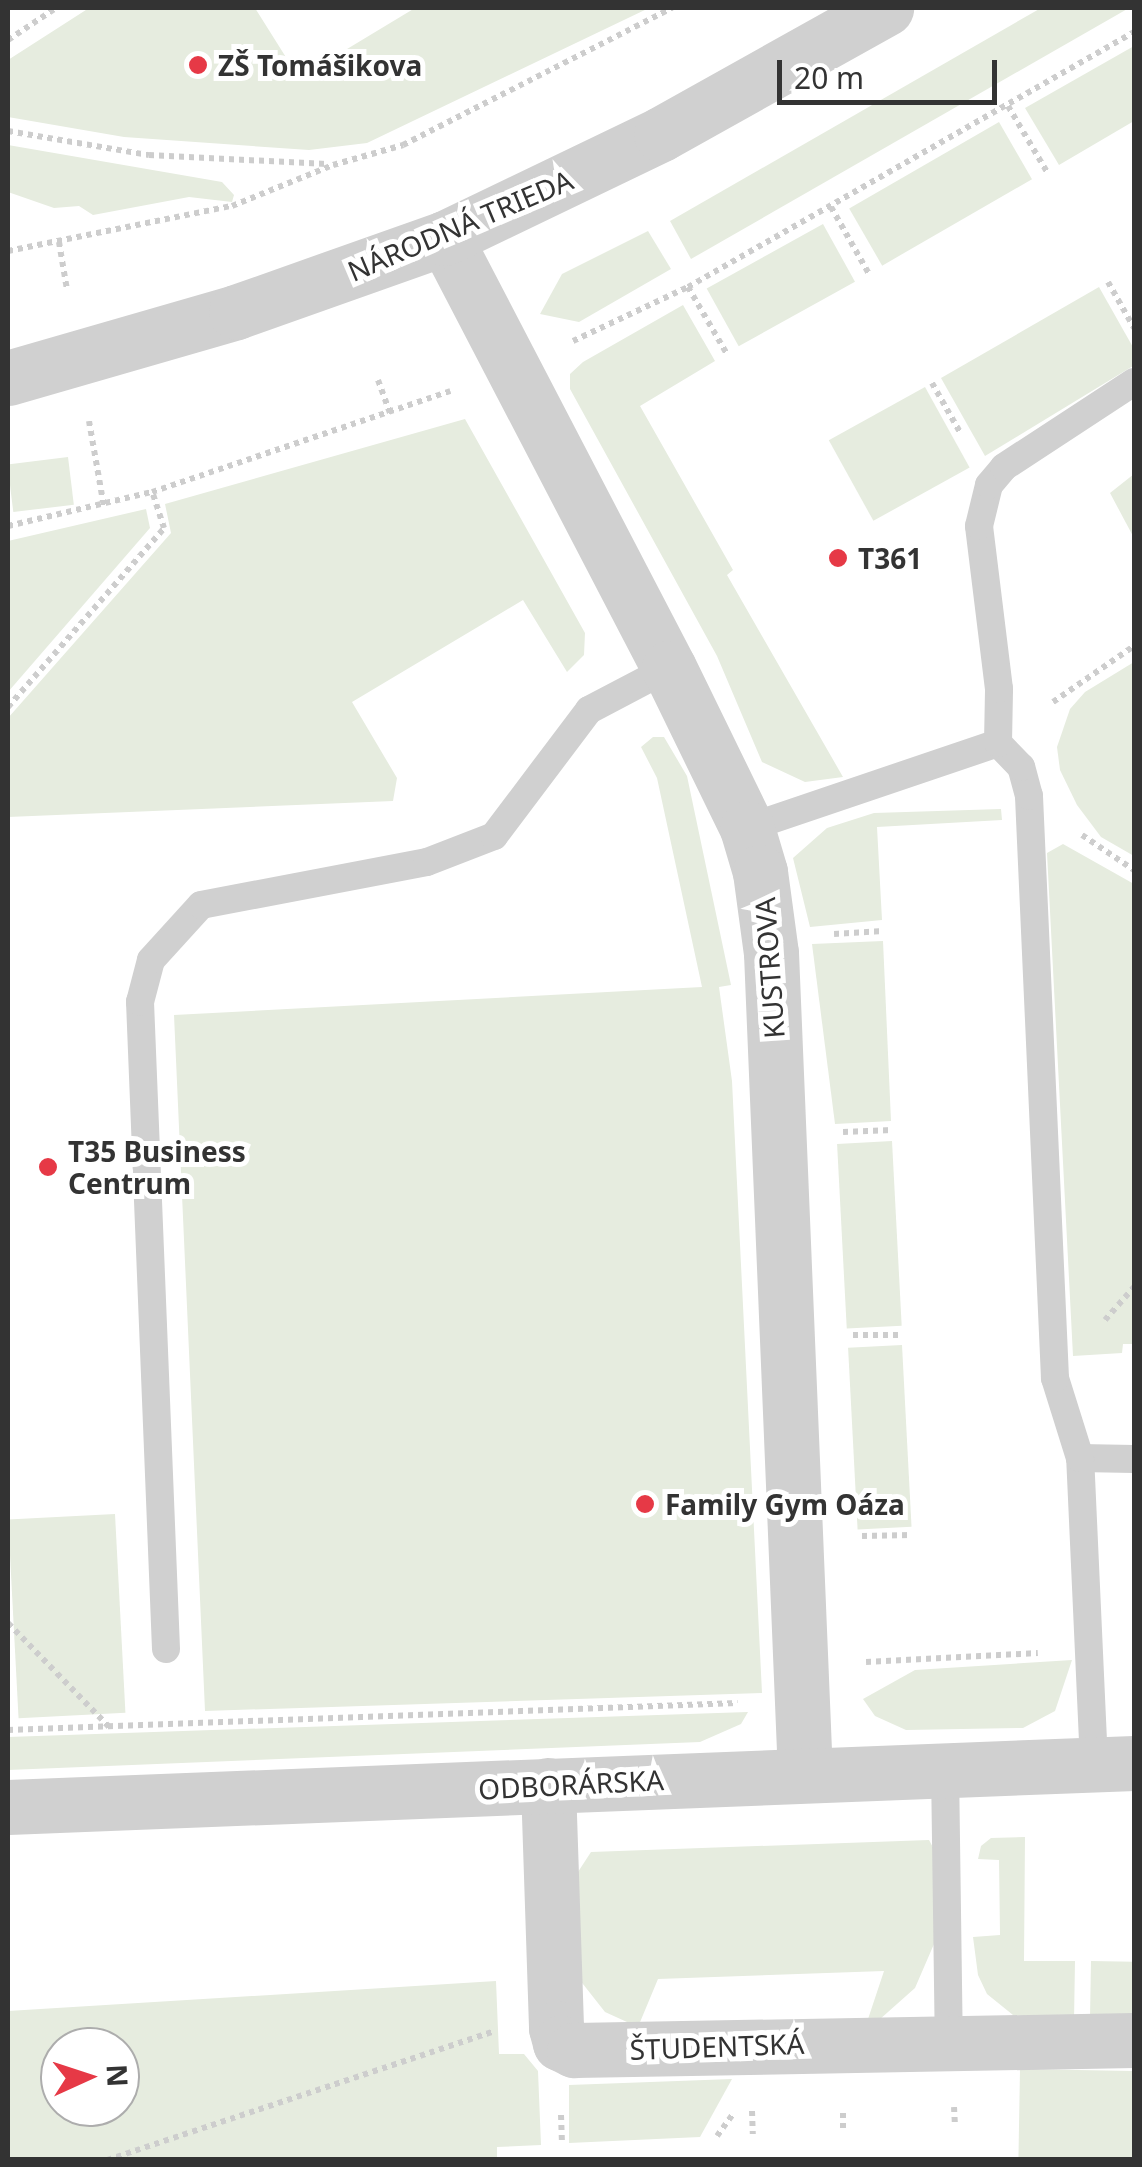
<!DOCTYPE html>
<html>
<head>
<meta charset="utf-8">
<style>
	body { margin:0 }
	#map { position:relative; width:1142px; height:2167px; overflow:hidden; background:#fff; font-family:"Noto Sans",sans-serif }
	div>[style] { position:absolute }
	.green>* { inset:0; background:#e6ecdf; transform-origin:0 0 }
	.path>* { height:6px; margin-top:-3px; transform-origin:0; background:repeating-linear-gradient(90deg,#cdcdcd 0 5px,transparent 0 10px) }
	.service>* { height:28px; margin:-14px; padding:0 14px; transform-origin:14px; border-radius:14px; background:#d0d0d0 }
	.minor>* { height:55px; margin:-27.5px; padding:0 27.5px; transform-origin:27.5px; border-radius:27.5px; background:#d0d0d0 }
	.tertiary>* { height:55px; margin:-27.5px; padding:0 27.5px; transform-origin:27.5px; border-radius:27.5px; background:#d0d0d0 }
	.dots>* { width:28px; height:28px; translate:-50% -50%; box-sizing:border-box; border:5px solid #fff; border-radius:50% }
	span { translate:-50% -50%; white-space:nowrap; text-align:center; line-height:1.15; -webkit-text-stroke:10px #fff; paint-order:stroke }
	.poi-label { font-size:28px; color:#333; font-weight:700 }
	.left { translate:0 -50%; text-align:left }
	.street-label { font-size:28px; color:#333 }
	.frame { position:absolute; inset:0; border:10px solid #333; pointer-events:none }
	.north { position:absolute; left:40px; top:2027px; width:100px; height:100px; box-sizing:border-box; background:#fff; border:2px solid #adadad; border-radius:50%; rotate:87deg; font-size:28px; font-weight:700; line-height:40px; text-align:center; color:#333 }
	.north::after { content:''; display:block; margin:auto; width:35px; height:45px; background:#e63946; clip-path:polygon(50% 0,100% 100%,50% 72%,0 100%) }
	.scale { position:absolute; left:777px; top:60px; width:220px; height:45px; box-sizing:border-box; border:5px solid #333; border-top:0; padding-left:12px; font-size:30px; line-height:35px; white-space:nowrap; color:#333; -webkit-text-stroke:8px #fff; paint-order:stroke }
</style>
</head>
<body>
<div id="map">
	<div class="green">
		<div style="clip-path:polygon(89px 8px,255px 8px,299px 78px,415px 8px,649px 8px,367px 143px,309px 150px,124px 137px,8px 117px,8px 60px)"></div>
		<div style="clip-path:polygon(1041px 8px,1129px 8px,691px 259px,670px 221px)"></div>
		<div style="clip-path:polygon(1134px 46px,1134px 121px,1059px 165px,1025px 108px)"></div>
		<div style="left:999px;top:122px;width:66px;height:173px;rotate:60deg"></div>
		<div style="clip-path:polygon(8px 145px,222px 182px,234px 195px,232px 202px,189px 197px,93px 215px,79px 206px,54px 208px,8px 192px)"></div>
		<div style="left:823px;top:224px;width:66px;height:133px;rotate:61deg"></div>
		<div style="clip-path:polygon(648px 231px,671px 269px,579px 322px,540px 314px,562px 274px)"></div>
		<div style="clip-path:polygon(1099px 287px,1134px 349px,1133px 366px,985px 456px,941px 378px)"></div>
		<div style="clip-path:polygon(683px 305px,715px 361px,640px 406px,733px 570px,727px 575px,843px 777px,805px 782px,762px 762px,717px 656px,570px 389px,570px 374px,583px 362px)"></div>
		<div style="left:925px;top:387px;width:92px;height:110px;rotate:61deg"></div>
		<div style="clip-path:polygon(465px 419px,585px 633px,584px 655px,567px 672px,523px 600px,352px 702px,397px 778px,393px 801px,8px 817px,8px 718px,171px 533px,165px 504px)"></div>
		<div style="left:68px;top:457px;width:48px;height:61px;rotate:83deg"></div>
		<div style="clip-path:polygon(1134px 474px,1134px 538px,1110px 493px)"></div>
		<div style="clip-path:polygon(146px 509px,150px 528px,8px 692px,8px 541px)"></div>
		<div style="clip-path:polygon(1134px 662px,1134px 856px,1101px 837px,1077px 805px,1060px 770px,1057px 747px,1070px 709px,1085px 692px)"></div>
		<div style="clip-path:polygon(653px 737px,664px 737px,687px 776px,731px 985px,719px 987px,732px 1081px,762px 1693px,205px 1711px,174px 1015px,702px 987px,657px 778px,641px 747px)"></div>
		<div style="clip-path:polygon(1001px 809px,1002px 820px,877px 827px,882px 920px,810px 927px,793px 858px,827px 828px,874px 813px)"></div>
		<div style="clip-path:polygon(1063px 844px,1134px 884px,1134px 1344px,1123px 1344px,1122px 1353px,1073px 1356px,1047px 853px)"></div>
		<div style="clip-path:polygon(883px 941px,891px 1121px,835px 1124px,812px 944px)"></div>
		<div style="left:892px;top:1141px;width:185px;height:55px;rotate:87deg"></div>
		<div style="left:902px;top:1345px;width:182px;height:54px;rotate:87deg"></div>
		<div style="left:115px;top:1514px;width:199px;height:107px;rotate:87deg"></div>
		<div style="clip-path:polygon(1072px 1660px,1055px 1711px,1023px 1728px,906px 1730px,875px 1716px,863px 1699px,915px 1670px)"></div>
		<div style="clip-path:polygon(748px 1712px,741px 1724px,700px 1742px,8px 1770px,8px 1737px)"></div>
		<div style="clip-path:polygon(1025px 1837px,1024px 1961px,1075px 1961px,1074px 2021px,1013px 2015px,987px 1994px,978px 1975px,973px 1937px,1000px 1935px,999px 1860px,978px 1859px,981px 1846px,991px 1838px)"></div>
		<div style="clip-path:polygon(929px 1840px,936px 1853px,934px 1944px,915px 1988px,879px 2020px,867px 2022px,884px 1971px,658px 1979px,638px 2027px,605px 2012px,579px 1979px,576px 1875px,591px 1852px)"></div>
		<div style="left:1091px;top:1961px;width:43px;height:63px;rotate:1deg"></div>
		<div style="clip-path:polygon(evenodd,496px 1981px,499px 2054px,524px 2054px,538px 2071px,541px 2145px,497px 2147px,497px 2160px,8px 2159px,8px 2011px,496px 1981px,60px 2047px,120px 2047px,120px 2107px,60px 2107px,60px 2047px)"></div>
		<div style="left:1020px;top:2069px;width:114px;height:90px;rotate:1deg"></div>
		<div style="clip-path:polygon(732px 2079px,700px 2137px,569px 2143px,569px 2085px)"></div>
	</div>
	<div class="path">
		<div style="left:8px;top:40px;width:58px;rotate:-33.7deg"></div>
		<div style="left:1008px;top:106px;width:77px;rotate:59.4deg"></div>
		<div style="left:8px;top:131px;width:143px;rotate:9.7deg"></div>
		<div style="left:149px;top:155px;width:178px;rotate:2.9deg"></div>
		<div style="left:831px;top:207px;width:77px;rotate:60.4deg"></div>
		<div style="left:59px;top:242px;width:49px;rotate:80.5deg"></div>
		<div style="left:8px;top:251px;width:228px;rotate:-11.4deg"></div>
		<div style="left:232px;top:206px;width:109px;rotate:-22.1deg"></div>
		<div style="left:333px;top:165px;width:73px;rotate:-15.9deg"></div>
		<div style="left:403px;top:145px;width:302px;rotate:-27deg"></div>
		<div style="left:1108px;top:282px;width:53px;rotate:60.5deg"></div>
		<div style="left:688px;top:287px;width:78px;rotate:59.8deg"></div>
		<div style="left:573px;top:341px;width:127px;rotate:-25.2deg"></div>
		<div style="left:688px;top:287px;width:514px;rotate:-29.76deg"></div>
		<div style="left:378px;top:380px;width:35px;rotate:70deg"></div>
		<div style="left:932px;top:383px;width:59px;rotate:60.4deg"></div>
		<div style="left:89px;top:421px;width:87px;rotate:80.1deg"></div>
		<div style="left:8px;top:526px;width:148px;rotate:-13.3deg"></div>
		<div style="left:152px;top:492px;width:315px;rotate:-18.7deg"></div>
		<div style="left:1053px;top:702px;width:98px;rotate:-34.7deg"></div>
		<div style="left:8px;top:707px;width:237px;rotate:-48.9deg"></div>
		<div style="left:164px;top:528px;width:38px;rotate:-108deg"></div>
		<div style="left:1082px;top:835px;width:63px;rotate:33.9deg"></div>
		<div style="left:834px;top:934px;width:49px;rotate:-3.5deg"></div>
		<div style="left:843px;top:1132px;width:49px;rotate:-2.3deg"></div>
		<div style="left:1105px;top:1320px;width:44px;rotate:-48.7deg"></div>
		<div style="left:853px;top:1335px;width:48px"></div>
		<div style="left:862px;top:1536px;width:49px;rotate:-1.2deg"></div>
		<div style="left:8px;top:1623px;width:146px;rotate:45.8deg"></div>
		<div style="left:866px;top:1662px;width:172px;rotate:-3deg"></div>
		<div style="left:8px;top:1730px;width:730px;rotate:-2.12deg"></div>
		<div style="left:954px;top:2107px;width:19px;rotate:87deg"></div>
		<div style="left:752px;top:2111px;width:23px;rotate:88deg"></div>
		<div style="left:843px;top:2113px;width:17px;rotate:90deg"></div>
		<div style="left:561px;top:2115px;width:28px;rotate:88deg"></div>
		<div style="left:717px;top:2136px;width:26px;rotate:-54deg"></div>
		<div style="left:107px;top:2160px;width:406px;rotate:-18.4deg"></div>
	</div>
	<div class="service">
		<div style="left:747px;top:828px;width:265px;rotate:-18.7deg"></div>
		<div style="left:1080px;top:1458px;width:54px;rotate:1.1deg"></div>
		<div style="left:166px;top:1649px;width:648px;rotate:-92.3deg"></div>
		<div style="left:140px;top:1002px;width:43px;rotate:-75.3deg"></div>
		<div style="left:151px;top:960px;width:74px;rotate:-47.7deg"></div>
		<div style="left:201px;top:905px;width:230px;rotate:-10.8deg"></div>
		<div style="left:427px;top:862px;width:72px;rotate:-21.2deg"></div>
		<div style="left:494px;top:836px;width:158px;rotate:-53deg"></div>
		<div style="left:589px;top:710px;width:90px;rotate:-27.7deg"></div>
		<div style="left:1094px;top:1763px;width:305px;rotate:-92.6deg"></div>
		<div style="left:1080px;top:1458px;width:84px;rotate:-107.4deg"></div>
		<div style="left:1055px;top:1378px;width:583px;rotate:-92.56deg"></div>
		<div style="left:1029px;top:796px;width:30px;rotate:-105deg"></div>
		<div style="left:1021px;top:767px;width:33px;rotate:-134deg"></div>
		<div style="left:998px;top:743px;width:54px;rotate:-88.9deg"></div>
		<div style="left:999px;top:689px;width:164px;rotate:-97deg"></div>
		<div style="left:979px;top:526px;width:42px;rotate:-76.3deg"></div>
		<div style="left:989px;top:485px;width:23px;rotate:-50deg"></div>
		<div style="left:1004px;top:467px;width:155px;rotate:-33.2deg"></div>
		<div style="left:945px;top:1768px;width:271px;rotate:89.2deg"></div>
	</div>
	<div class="minor">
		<div style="left:445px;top:238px;width:485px;rotate:62.5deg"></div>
		<div style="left:669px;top:668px;width:178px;rotate:64deg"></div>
		<div style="left:747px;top:828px;width:46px;rotate:73.5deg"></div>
		<div style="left:760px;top:872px;width:82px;rotate:82.3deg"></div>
		<div style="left:771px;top:953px;width:821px;rotate:87.63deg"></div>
		<div style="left:548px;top:1785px;width:243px;rotate:88.1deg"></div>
		<div style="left:556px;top:2028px;width:16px;rotate:75deg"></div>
		<div style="left:560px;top:2043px;width:16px;rotate:27deg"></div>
		<div style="left:574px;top:2050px;width:560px;rotate:-1.02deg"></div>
		<div style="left:8px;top:1807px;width:1127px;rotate:-2.24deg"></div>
	</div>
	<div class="tertiary">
		<div style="left:8px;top:378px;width:237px;rotate:-16.1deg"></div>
		<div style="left:236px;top:312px;width:222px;rotate:-19.5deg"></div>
		<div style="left:445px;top:238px;width:240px;rotate:-25.7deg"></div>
		<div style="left:661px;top:134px;width:258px;rotate:-29.2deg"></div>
	</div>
	<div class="dots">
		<div style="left:198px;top:65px;background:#e63946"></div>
		<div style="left:838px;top:558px;background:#e63946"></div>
		<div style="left:48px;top:1167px;background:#e63946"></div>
		<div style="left:645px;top:1504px;background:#e63946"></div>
	</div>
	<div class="poi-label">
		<span class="left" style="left:218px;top:65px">ZŠ Tomášikova</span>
		<span class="left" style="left:858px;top:558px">T361</span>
		<span class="left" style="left:68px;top:1167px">T35 Business<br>Centrum</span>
		<span class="left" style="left:665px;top:1504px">Family Gym Oáza</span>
	</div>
	<div class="street-label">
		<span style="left:460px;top:225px;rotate:-23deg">NÁRODNÁ TRIEDA</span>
		<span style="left:769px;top:968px;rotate:-94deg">KUSTROVA</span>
		<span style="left:571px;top:1784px;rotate:-3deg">ODBORÁRSKA</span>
		<span style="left:717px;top:2046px;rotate:-2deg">ŠTUDENTSKÁ</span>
	</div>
	<div class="frame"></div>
	<div class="north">N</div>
	<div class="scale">20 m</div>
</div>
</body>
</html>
